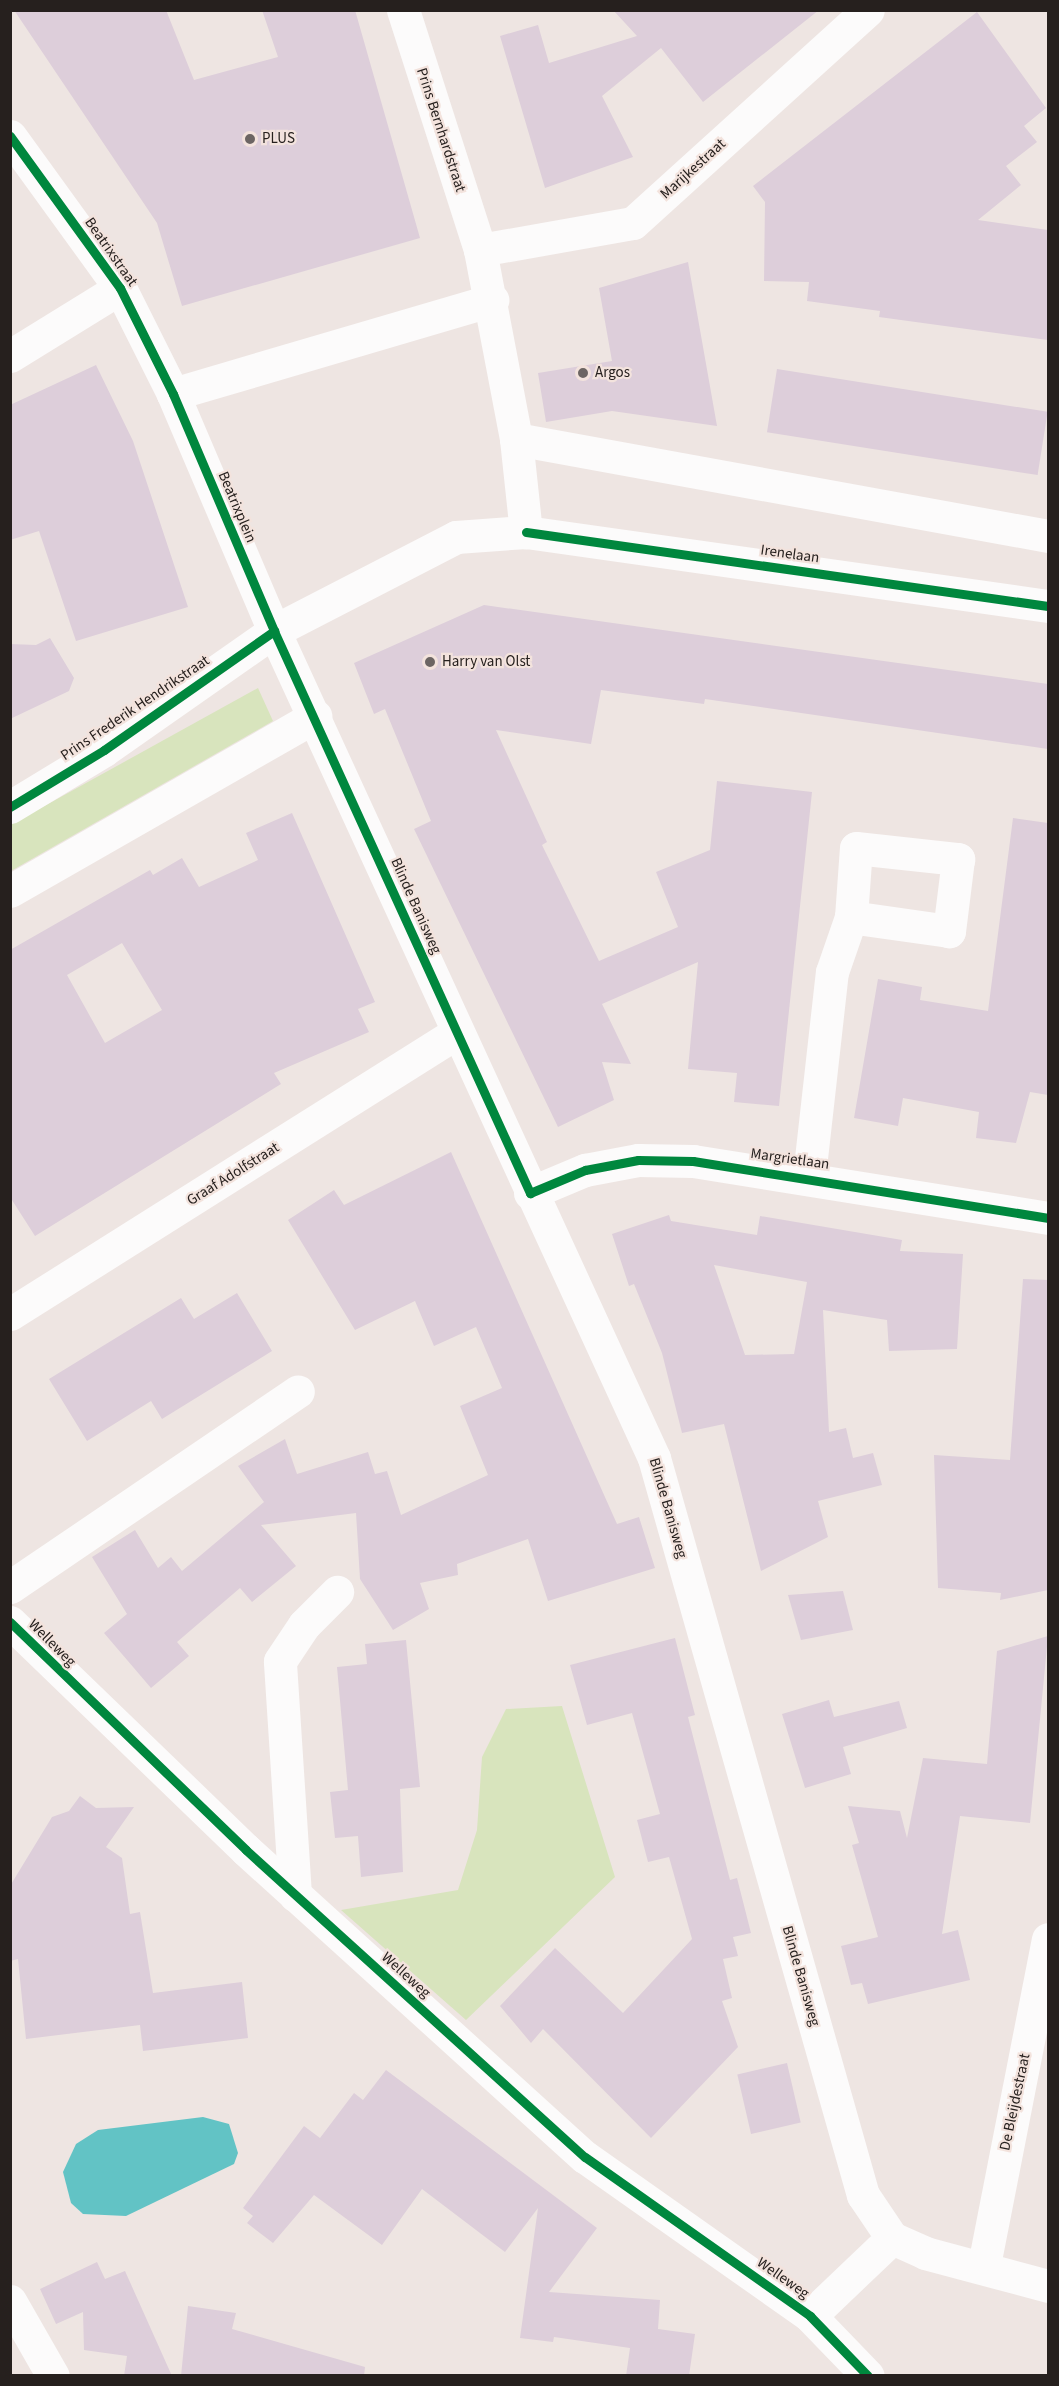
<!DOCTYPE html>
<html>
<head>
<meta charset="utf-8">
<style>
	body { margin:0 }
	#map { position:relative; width:1059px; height:2386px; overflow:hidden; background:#eee5e2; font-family:"Source Sans 3",sans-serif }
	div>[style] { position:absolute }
	.green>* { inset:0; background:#d8e4bd }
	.water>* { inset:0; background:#62c3c5 }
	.building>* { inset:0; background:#ddceda; transform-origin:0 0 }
	.minor>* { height:33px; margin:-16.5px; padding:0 16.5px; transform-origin:16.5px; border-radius:16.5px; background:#fcfbfb }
	.major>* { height:33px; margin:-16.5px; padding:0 16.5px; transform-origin:16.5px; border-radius:16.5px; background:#fcfbfb }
	.cycleway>* { height:9px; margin:-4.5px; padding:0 4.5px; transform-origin:4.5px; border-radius:4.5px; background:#00873e }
	.dots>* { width:16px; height:16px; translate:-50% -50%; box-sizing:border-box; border:3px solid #f3e3dd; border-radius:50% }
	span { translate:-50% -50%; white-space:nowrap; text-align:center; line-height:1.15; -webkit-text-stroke:4.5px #f3e3dd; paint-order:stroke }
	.street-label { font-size:15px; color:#26201e }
	.poi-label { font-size:15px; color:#26201e }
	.left { translate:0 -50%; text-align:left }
	.frame { position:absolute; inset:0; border:12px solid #26201e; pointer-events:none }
</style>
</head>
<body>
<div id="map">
	<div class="green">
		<div style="clip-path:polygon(258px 688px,273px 721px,11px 871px,10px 825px)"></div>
		<div style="clip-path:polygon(562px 1706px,615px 1877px,466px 2020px,341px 1910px,458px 1890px,477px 1830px,482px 1757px,506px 1709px)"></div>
	</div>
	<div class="water">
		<div style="clip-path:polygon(203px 2117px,229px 2124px,238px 2153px,234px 2164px,126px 2216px,83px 2214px,71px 2203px,63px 2172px,76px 2144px,98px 2130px)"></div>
	</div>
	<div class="building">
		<div style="clip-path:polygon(14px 10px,166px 10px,194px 80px,278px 57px,262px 10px,355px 10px,420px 238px,182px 306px,157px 223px)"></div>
		<div style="clip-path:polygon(613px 10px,819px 10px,703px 102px,661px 48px,602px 96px,633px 157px,545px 188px,500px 36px,538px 25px,549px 63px,637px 36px)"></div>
		<div style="clip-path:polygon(977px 12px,1046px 108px,1024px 126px,1037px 142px,1006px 166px,1021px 185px,978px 220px,1048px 230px,1048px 340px,879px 317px,880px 311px,807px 301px,809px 282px,764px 281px,765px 202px,753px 186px)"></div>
		<div style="clip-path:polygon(688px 262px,717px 426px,612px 411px,546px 422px,538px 373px,612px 361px,599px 288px)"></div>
		<div style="clip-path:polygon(96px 365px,133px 441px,188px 607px,76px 641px,39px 531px,10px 540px,10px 405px)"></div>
		<div style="left:777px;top:369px;width:274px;height:64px;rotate:9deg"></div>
		<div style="clip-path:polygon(484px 605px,1048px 684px,1048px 749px,705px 699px,704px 704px,601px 690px,591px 744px,496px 730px,547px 842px,542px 845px,599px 961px,678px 927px,656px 872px,710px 850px,717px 781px,812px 792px,779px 1106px,734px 1102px,737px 1073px,688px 1069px,698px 962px,602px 1004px,631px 1064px,602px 1062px,614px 1100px,558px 1127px,414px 829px,431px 821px,385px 709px,374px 714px,354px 663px)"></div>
		<div style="clip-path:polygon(50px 638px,74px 678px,69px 691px,10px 719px,10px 644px,36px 645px)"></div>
		<div style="clip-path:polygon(evenodd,292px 813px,375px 1002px,358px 1009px,369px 1032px,274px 1073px,281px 1084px,35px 1236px,10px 1197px,10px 950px,150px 870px,153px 875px,182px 858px,199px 887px,258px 860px,246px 833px,292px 813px,122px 943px,162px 1010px,105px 1043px,67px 975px,122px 943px)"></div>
		<div style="clip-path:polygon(1013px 818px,1048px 823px,1048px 1095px,1030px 1092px,1016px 1143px,976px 1138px,979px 1112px,903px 1098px,898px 1126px,854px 1118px,878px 979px,922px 987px,920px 1000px,988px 1011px)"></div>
		<div style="clip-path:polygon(451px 1152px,617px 1524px,639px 1517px,655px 1568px,548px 1601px,528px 1539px,457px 1564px,458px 1575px,420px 1583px,429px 1609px,393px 1630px,360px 1579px,356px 1513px,261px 1525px,296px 1566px,252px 1602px,240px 1588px,177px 1642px,189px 1656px,151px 1688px,104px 1633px,127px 1614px,92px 1557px,135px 1530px,158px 1568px,171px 1557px,182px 1571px,264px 1502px,238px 1466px,285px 1439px,297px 1474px,368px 1452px,375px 1474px,387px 1471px,401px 1515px,488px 1475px,460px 1406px,502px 1388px,476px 1327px,434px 1346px,415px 1301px,355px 1330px,288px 1220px,334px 1190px,344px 1205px)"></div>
		<div style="clip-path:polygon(evenodd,669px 1215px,671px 1221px,757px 1235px,760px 1216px,902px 1240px,900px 1251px,963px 1254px,957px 1349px,889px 1351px,887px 1320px,823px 1310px,829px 1432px,846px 1428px,853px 1458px,873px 1453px,882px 1485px,818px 1501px,828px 1537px,761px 1571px,724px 1424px,682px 1433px,662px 1353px,634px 1284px,629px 1286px,612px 1234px,669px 1215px,714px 1265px,807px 1282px,794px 1354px,745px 1355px,714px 1265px)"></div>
		<div style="clip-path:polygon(1023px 1279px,1048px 1280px,1048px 1590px,1000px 1600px,1001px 1593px,938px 1588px,934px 1455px,1010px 1460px)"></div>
		<div style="clip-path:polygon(237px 1293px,272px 1351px,162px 1419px,151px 1401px,87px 1441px,49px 1379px,181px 1298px,194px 1319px)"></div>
		<div style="clip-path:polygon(843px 1591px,853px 1630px,801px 1640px,788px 1595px)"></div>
		<div style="clip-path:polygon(1048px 1636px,1030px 1823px,960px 1816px,942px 1934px,958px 1930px,970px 1980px,868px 2004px,862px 1983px,851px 1985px,841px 1946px,878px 1937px,852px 1845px,859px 1843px,848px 1806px,900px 1811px,907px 1838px,923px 1758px,987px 1764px,997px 1651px)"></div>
		<div style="clip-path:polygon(675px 1638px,695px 1715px,688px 1717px,730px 1880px,737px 1878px,751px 1933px,733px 1937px,738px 1956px,723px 1959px,732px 1998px,722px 2001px,738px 2047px,651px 2138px,543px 2029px,531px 2043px,500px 2006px,555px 1948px,623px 2013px,692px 1939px,669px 1857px,648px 1862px,637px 1820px,660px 1814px,632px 1713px,587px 1725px,570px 1665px)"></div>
		<div style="clip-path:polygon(406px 1640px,420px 1787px,400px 1789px,403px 1872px,361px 1877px,358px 1836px,335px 1838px,330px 1792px,348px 1790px,337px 1667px,367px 1664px,365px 1644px)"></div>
		<div style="clip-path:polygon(829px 1700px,834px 1717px,899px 1701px,907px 1728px,843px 1747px,851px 1774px,805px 1788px,782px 1714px)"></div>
		<div style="clip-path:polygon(80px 1796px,96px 1808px,134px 1807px,106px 1847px,122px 1858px,130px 1914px,140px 1912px,153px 1993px,242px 1982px,248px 2038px,143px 2051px,140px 2025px,26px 2039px,18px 1959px,10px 1961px,10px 1886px,52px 1817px,69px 1811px)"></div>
		<div style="left:787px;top:2063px;width:61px;height:51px;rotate:77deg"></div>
		<div style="clip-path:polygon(386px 2070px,597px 2228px,549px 2292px,660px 2300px,658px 2329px,695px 2334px,689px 2376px,626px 2376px,630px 2348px,554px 2337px,553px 2342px,520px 2338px,538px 2208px,505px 2252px,422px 2189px,382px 2245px,314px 2195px,273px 2243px,247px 2223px,253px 2216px,243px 2208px,304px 2126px,320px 2138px,354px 2093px,363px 2100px)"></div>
		<div style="clip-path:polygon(97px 2262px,105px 2279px,125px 2271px,172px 2376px,124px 2376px,127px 2356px,84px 2350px,83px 2312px,56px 2324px,40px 2289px)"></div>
		<div style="clip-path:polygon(188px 2306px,236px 2313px,232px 2329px,365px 2367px,364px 2376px,181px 2376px)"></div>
	</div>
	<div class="minor">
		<div style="left:403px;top:10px;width:252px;rotate:72.2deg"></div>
		<div style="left:480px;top:250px;width:192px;rotate:79.2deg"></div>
		<div style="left:516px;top:439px;width:94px;rotate:83.9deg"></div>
		<div style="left:10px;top:136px;width:188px;rotate:54.1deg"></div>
		<div style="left:120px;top:288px;width:119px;rotate:63.4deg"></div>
		<div style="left:173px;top:394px;width:258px;rotate:66.9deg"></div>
		<div style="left:274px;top:631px;width:910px;rotate:65.32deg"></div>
		<div style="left:654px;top:1458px;width:766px;rotate:74.17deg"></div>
		<div style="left:863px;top:2195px;width:52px;rotate:56deg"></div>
		<div style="left:892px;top:2238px;width:113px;rotate:136.4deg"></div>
		<div style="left:480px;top:250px;width:155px;rotate:-10deg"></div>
		<div style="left:633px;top:223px;width:317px;rotate:-42.2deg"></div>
		<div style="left:10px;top:356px;width:129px;rotate:-31.7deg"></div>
		<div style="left:173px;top:394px;width:333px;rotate:-16.4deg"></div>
		<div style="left:516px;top:439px;width:541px;rotate:10.33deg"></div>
		<div style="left:10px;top:891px;width:352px;rotate:-29.8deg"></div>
		<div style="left:809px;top:1176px;width:205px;rotate:-83.6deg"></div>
		<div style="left:832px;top:972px;width:58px;rotate:-70.9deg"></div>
		<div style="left:851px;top:917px;width:69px;rotate:-85.9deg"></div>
		<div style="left:856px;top:848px;width:103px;rotate:6.2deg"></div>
		<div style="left:958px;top:859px;width:73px;rotate:97.1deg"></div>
		<div style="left:949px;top:931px;width:99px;rotate:-171.9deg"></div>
		<div style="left:530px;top:1193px;width:60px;rotate:-22.7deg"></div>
		<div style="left:585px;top:1170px;width:54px;rotate:-10.7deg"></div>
		<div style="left:638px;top:1160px;width:55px;rotate:1deg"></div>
		<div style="left:693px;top:1161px;width:360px;rotate:9.1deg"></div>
		<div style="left:10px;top:1314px;width:527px;rotate:-32.21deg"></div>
		<div style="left:10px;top:1587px;width:348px;rotate:-34.2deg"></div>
		<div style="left:10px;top:1622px;width:328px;rotate:44deg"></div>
		<div style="left:246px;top:1850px;width:457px;rotate:42.2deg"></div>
		<div style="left:585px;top:2157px;width:276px;rotate:35.2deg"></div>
		<div style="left:810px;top:2316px;width:83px;rotate:46deg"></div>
		<div style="left:295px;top:1895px;width:234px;rotate:-93.7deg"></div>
		<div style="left:280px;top:1661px;width:43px;rotate:-56.3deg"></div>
		<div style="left:304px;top:1625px;width:47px;rotate:-45deg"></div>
		<div style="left:892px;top:2238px;width:36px;rotate:24deg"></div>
		<div style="left:925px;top:2253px;width:127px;rotate:15deg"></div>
		<div style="left:984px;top:2265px;width:332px;rotate:-78.9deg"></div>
		<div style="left:10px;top:2301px;width:86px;rotate:60.2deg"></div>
	</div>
	<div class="major">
		<div style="left:10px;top:807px;width:110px;rotate:-31.2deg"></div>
		<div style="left:104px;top:750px;width:208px;rotate:-35deg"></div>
		<div style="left:274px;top:631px;width:205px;rotate:-27.3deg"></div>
		<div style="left:456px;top:537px;width:70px;rotate:-4.1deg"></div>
		<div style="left:526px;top:532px;width:527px;rotate:8.07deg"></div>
	</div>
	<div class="cycleway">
		<div style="left:10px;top:136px;width:188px;rotate:54.1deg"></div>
		<div style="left:120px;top:288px;width:119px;rotate:63.4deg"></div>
		<div style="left:173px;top:394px;width:258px;rotate:66.9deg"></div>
		<div style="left:274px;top:631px;width:618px;rotate:65.51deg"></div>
		<div style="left:530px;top:1193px;width:60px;rotate:-22.7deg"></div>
		<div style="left:585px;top:1170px;width:54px;rotate:-10.7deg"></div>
		<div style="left:638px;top:1160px;width:55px;rotate:1deg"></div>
		<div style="left:693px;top:1161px;width:360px;rotate:9.1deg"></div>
		<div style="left:526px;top:532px;width:527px;rotate:8.07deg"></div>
		<div style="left:10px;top:807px;width:110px;rotate:-31.2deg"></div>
		<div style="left:104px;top:750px;width:208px;rotate:-35deg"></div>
		<div style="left:10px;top:1622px;width:328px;rotate:44deg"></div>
		<div style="left:246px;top:1850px;width:457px;rotate:42.2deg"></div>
		<div style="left:585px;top:2157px;width:276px;rotate:35.2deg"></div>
		<div style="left:810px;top:2316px;width:83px;rotate:46deg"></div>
	</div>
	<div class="dots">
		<div style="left:250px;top:139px;background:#6c6563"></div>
		<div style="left:583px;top:373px;background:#6c6563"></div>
		<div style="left:430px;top:662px;background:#6c6563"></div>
	</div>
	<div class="street-label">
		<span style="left:441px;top:130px;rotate:72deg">Prins Bernhardstraat</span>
		<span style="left:693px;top:169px;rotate:-42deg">Marijkestraat</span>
		<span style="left:111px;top:252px;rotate:55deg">Beatrixstraat</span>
		<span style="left:237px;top:507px;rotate:67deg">Beatrixplein</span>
		<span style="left:790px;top:554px;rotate:8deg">Irenelaan</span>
		<span style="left:135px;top:708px;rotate:-34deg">Prins Frederik Hendrikstraat</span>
		<span style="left:416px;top:906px;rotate:66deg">Blinde Banisweg</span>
		<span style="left:790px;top:1159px;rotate:8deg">Margrietlaan</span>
		<span style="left:233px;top:1174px;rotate:-32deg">Graaf Adolfstraat</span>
		<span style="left:668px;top:1508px;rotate:74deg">Blinde Banisweg</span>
		<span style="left:52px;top:1643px;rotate:45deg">Welleweg</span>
		<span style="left:406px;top:1975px;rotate:42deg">Welleweg</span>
		<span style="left:801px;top:1976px;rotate:74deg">Blinde Banisweg</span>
		<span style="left:1015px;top:2102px;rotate:-78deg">De Bleijdestraat</span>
		<span style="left:783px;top:2278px;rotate:35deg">Welleweg</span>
	</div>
	<div class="poi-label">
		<span class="left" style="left:262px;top:139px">PLUS</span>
		<span class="left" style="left:595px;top:373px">Argos</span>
		<span class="left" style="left:442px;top:662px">Harry van Olst</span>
	</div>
	<div class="frame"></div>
</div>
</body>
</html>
